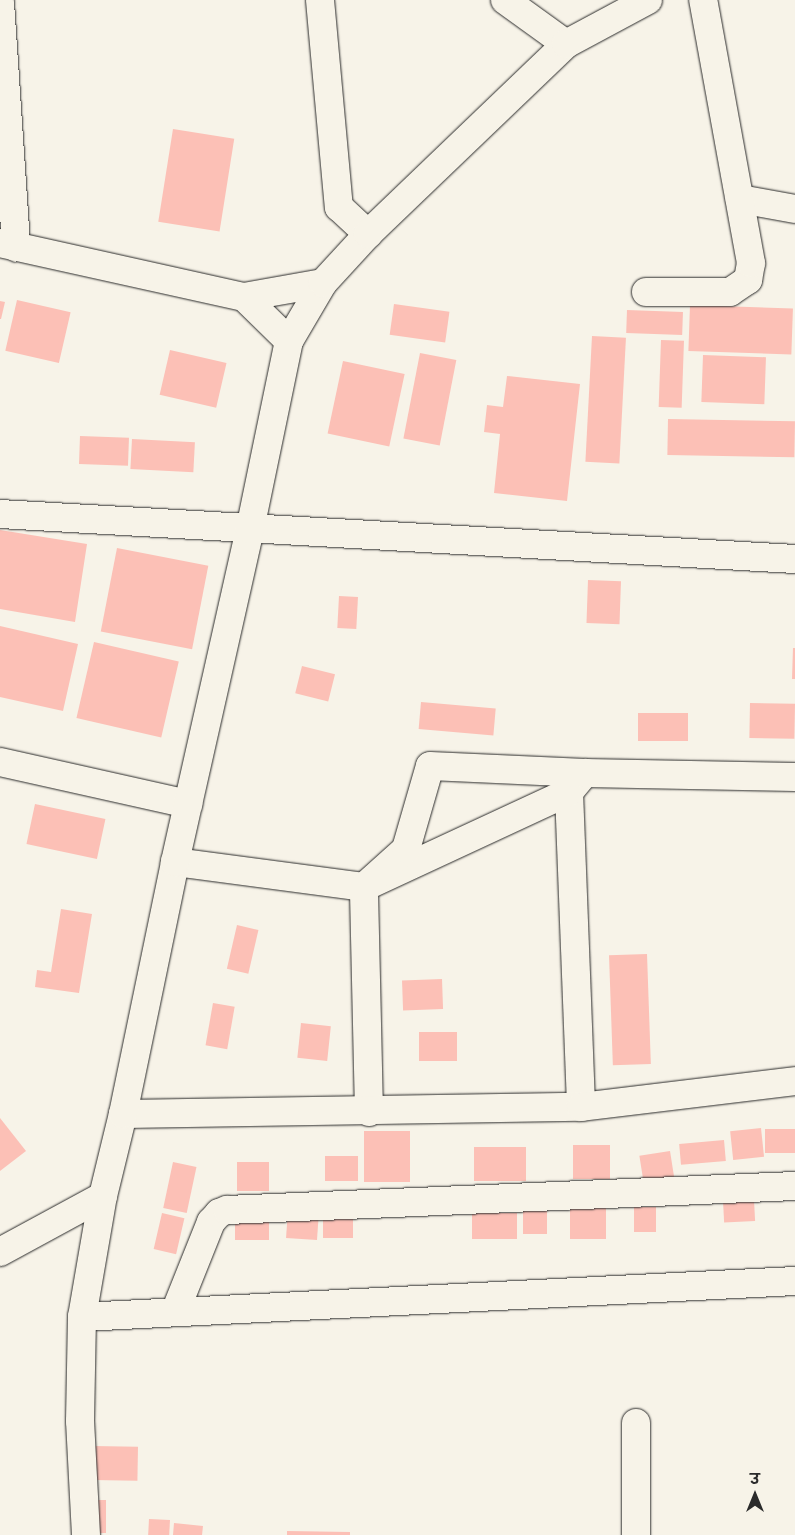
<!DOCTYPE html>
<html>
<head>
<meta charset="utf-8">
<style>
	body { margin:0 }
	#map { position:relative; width:795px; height:1535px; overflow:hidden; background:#f7f3e8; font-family:Itim,"Playpen Sans Deva",sans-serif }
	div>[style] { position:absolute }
	.building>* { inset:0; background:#fcc0b6; transform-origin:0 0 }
	.roads { filter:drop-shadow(0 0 1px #2b2b2b) drop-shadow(0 0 1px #2b2b2b) }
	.minor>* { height:28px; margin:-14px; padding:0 14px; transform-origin:14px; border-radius:14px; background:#f7f3e8 }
	.tertiary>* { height:28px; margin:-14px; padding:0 14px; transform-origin:14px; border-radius:14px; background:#f7f3e8 }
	span { translate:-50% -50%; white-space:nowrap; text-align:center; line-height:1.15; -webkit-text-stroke:4px #f7f3e8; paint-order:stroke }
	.north { position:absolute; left:730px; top:1470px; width:50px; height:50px; -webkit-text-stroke:4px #f7f3e8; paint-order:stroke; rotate:0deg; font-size:14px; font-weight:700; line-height:20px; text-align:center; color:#2b2b2b }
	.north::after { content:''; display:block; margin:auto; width:18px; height:22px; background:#2b2b2b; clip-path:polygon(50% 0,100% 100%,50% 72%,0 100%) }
</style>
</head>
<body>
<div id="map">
	<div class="building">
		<div style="left:173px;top:129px;width:62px;height:94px;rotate:9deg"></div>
		<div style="left:17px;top:300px;width:55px;height:52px;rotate:13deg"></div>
		<div style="clip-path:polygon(0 301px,5px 302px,1px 319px,0 319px)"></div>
		<div style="left:394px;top:304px;width:56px;height:31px;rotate:8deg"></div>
		<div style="left:690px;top:305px;width:103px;height:46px;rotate:2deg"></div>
		<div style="left:627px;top:310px;width:56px;height:23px;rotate:2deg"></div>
		<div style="left:592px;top:336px;width:34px;height:126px;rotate:3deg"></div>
		<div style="left:661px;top:340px;width:23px;height:67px;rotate:2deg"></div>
		<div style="left:170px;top:350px;width:58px;height:46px;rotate:13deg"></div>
		<div style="left:420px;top:353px;width:37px;height:87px;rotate:11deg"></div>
		<div style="left:703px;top:355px;width:63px;height:47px;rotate:2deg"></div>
		<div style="left:343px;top:361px;width:63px;height:74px;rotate:12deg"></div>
		<div style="clip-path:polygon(507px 376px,580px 384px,567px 501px,494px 493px,500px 434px,484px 432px,487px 405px,503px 407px)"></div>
		<div style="left:668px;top:419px;width:127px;height:36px;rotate:1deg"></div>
		<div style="left:80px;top:436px;width:49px;height:28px;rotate:2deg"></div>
		<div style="left:132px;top:439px;width:63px;height:30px;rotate:3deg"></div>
		<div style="clip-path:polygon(0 530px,87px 544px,75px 622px,0 609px)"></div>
		<div style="left:117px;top:548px;width:93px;height:85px;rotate:11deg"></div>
		<div style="left:588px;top:580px;width:33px;height:43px;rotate:2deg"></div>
		<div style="left:339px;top:596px;width:19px;height:32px;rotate:3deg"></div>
		<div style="clip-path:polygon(0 626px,78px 644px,63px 711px,0 697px)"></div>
		<div style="left:94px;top:642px;width:87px;height:78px;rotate:13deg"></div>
		<div style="clip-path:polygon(793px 648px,795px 648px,795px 679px,792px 679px)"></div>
		<div style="left:302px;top:666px;width:34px;height:28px;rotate:14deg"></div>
		<div style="left:421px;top:702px;width:75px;height:27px;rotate:5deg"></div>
		<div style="left:750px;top:703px;width:45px;height:35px;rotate:1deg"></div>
		<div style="left:638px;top:713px;width:50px;height:28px"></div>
		<div style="left:35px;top:804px;width:72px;height:41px;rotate:12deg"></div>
		<div style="clip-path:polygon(61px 909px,92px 914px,79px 993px,35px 987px,37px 970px,51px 972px)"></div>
		<div style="left:237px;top:925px;width:22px;height:45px;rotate:13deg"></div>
		<div style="left:647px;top:954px;width:110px;height:38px;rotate:88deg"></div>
		<div style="left:442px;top:979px;width:30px;height:40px;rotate:88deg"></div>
		<div style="left:213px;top:1003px;width:22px;height:43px;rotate:10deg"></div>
		<div style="left:301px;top:1023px;width:30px;height:35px;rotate:6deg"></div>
		<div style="left:419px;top:1032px;width:38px;height:29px"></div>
		<div style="clip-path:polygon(0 1118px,26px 1151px,0 1171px)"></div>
		<div style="left:761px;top:1128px;width:29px;height:31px;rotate:84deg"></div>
		<div style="left:795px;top:1129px;width:24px;height:30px;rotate:90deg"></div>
		<div style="left:410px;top:1131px;width:51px;height:46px;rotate:90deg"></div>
		<div style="left:724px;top:1140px;width:21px;height:45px;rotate:85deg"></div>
		<div style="left:573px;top:1145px;width:37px;height:34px"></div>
		<div style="left:526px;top:1147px;width:34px;height:52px;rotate:90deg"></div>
		<div style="left:670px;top:1151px;width:26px;height:31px;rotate:81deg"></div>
		<div style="left:325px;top:1156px;width:33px;height:25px"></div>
		<div style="left:173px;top:1162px;width:24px;height:47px;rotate:12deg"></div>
		<div style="left:237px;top:1162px;width:32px;height:29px"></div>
		<div style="left:754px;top:1200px;width:21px;height:31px;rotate:87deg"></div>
		<div style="left:656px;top:1207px;width:25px;height:22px;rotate:90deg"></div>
		<div style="left:570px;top:1208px;width:36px;height:31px"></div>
		<div style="left:288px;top:1210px;width:31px;height:28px;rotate:4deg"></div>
		<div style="left:323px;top:1210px;width:30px;height:28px"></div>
		<div style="left:523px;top:1210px;width:24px;height:24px"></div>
		<div style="left:162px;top:1213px;width:23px;height:37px;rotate:13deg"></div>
		<div style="left:472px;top:1213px;width:45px;height:26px"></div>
		<div style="left:235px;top:1215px;width:34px;height:25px"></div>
		<div style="left:93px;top:1446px;width:45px;height:34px;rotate:1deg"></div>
		<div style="left:91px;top:1500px;width:15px;height:33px"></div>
		<div style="left:149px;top:1519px;width:21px;height:16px;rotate:3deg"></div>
		<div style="clip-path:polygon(174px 1523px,203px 1526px,202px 1535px,173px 1535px)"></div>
		<div style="clip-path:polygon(287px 1531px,350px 1532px,350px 1535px,287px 1535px)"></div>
	</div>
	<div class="roads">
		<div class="minor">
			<div style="left:320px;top:0;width:208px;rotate:84.8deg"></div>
			<div style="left:339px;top:207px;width:40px;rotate:43deg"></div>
			<div style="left:505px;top:0;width:75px;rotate:35.8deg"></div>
			<div style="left:0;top:3px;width:245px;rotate:86.2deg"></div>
			<div style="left:740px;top:199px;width:56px;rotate:10.3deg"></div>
			<div style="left:0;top:243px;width:250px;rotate:12.5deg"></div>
			<div style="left:244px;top:297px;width:80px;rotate:-10deg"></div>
			<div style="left:646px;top:292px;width:84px"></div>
			<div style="left:730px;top:292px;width:22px;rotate:-34deg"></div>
			<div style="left:748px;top:280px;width:17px;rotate:-80deg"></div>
			<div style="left:751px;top:263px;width:267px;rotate:-100.3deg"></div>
			<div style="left:244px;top:297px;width:63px;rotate:44.4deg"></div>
			<div style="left:0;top:514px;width:796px;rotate:3.24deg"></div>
			<div style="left:0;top:762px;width:193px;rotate:12.6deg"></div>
			<div style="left:569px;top:792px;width:315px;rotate:87.8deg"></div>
			<div style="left:175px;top:862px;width:191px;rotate:7.5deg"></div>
			<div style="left:364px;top:887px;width:226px;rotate:-24.9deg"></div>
			<div style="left:569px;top:792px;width:25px;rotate:-50deg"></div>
			<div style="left:369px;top:1112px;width:225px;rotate:-91.3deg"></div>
			<div style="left:364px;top:887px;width:57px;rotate:-42.1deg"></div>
			<div style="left:406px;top:849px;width:86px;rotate:-73.9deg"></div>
			<div style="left:430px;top:766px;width:155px;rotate:2.6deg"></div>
			<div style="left:585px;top:773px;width:210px;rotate:1.1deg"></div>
			<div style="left:123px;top:1114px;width:458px;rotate:-0.9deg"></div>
			<div style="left:581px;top:1107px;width:216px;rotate:-6.9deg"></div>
			<div style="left:0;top:1252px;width:117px;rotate:-28.5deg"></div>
			<div style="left:175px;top:1312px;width:97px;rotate:-68.2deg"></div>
			<div style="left:211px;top:1222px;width:12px;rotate:-48deg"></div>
			<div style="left:219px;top:1213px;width:9px;rotate:-21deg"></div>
			<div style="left:227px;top:1210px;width:569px;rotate:-2.42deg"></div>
			<div style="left:82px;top:1317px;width:714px;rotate:-2.89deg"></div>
			<div style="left:86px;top:1535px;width:114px;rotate:-93deg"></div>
			<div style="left:80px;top:1421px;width:104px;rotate:-88.9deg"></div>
			<div style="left:82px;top:1317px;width:123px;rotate:-80.2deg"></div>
			<div style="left:103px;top:1196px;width:84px;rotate:-76.3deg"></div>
			<div style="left:123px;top:1114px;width:257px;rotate:-78.3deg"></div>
			<div style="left:175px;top:862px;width:341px;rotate:-77.3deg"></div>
			<div style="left:250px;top:529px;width:192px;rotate:-78.3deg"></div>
			<div style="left:289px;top:341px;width:67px;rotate:-59.6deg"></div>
			<div style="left:323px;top:283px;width:67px;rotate:-47.4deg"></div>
			<div style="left:368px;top:234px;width:274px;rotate:-43.8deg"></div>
			<div style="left:566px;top:44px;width:93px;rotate:-28.2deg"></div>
		</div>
		<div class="tertiary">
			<div style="left:636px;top:1423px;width:112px;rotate:90deg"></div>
		</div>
	</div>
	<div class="north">उ</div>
</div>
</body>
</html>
